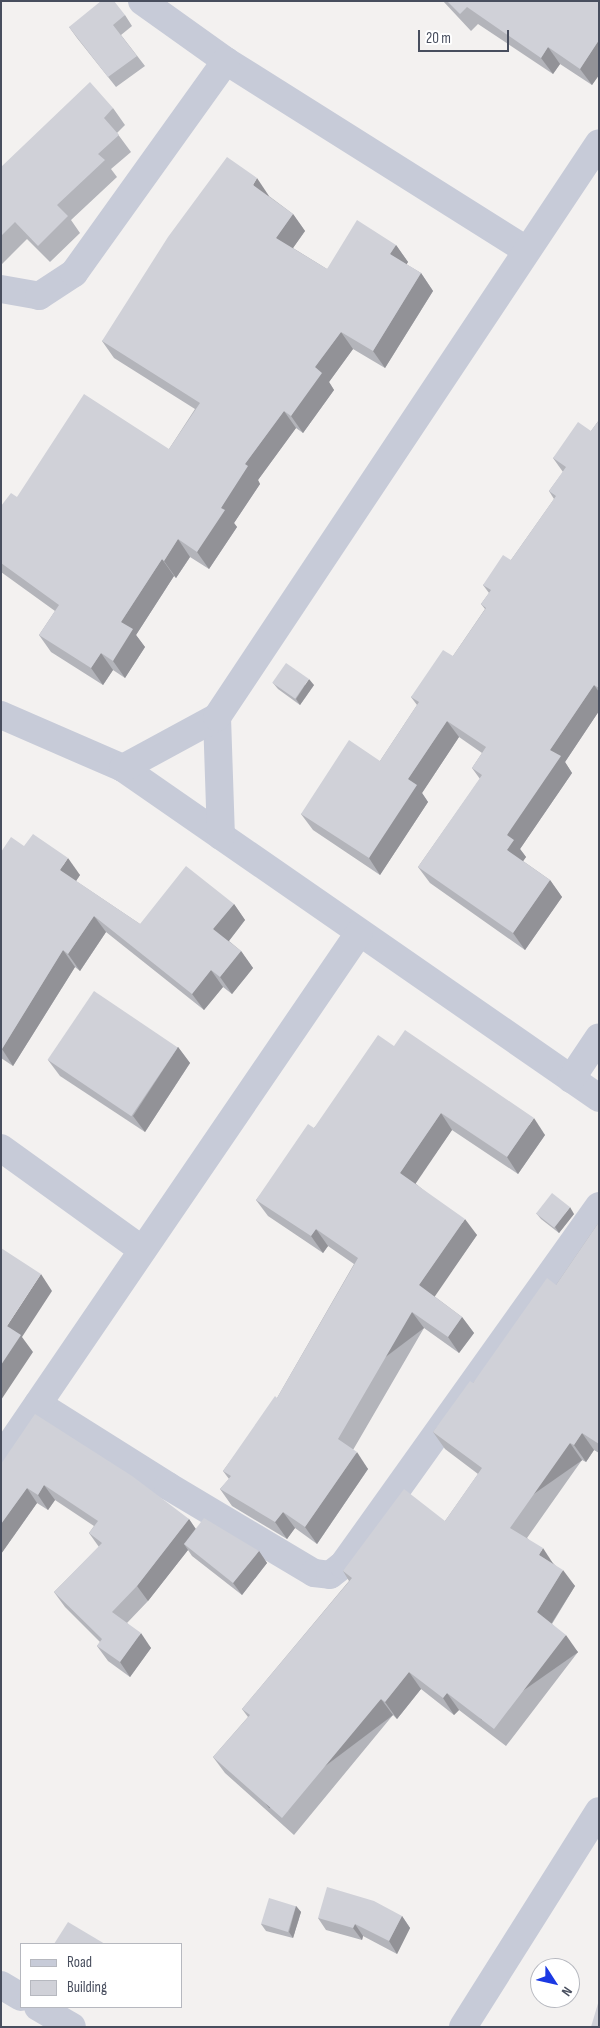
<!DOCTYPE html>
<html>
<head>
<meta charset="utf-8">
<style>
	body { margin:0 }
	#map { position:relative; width:600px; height:2028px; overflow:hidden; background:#f3f1f0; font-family:"Sofia Sans Condensed",sans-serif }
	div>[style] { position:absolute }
	.minor>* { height:28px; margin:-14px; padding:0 14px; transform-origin:14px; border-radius:14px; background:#c7cbd8 }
	.tertiary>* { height:28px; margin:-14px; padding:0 14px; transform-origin:14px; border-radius:14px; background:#c7cbd8 }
	.wall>* { inset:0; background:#b3b4ba }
	.shaded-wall>* { inset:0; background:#929297; transform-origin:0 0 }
	.building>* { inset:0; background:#d0d1d8; transform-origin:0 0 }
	span { translate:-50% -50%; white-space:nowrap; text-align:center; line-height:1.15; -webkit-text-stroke:4.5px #fff; paint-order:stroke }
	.frame { position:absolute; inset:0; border:2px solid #484e5e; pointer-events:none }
	.legend { position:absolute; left:20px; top:1943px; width:162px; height:65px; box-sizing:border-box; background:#fff; border:1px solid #b6b8bf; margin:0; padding:6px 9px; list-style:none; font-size:15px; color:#484e5e }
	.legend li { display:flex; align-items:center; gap:10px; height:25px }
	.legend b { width:25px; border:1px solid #b6b8bf }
	.north { position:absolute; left:530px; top:1958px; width:50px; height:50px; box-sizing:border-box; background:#fff; border:1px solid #b6b8bf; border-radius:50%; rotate:125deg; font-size:14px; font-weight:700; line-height:20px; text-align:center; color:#484e5e }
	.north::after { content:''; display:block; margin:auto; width:18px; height:22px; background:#1b39e3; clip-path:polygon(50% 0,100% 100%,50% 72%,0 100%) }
	.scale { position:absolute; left:418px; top:30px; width:91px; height:22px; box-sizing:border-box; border:2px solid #484e5e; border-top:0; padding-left:6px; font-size:15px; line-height:18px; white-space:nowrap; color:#484e5e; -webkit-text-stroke:4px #fff; paint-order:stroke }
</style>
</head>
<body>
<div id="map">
	<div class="minor">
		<div style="left:142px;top:1px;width:103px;rotate:35.5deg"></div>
		<div style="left:226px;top:61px;width:355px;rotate:32.2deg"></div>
		<div style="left:1px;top:289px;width:39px;rotate:10deg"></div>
		<div style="left:39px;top:296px;width:42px;rotate:-33.3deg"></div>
		<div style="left:74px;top:273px;width:261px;rotate:-54.4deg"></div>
		<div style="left:1px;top:715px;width:133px;rotate:23.5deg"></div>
		<div style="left:123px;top:768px;width:579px;rotate:34.73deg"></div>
		<div style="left:217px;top:717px;width:119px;rotate:88.1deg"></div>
		<div style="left:123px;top:768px;width:107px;rotate:-28.5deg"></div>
		<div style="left:217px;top:717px;width:689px;rotate:-56.36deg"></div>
		<div style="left:571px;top:1079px;width:50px;rotate:-56.3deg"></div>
		<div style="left:1px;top:1148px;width:173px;rotate:35.8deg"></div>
		<div style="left:38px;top:1404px;width:154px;rotate:32.2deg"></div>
		<div style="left:168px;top:1486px;width:170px;rotate:30.8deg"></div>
		<div style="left:314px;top:1573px;width:16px;rotate:7deg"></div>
		<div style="left:330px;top:1575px;width:16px;rotate:-38deg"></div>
		<div style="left:343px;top:1565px;width:441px;rotate:-54.5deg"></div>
		<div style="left:1px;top:1458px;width:635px;rotate:-55.71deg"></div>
		<div style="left:463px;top:2027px;width:255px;rotate:-57.8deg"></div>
	</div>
	<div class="tertiary">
		<div style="left:1px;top:1985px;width:23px;rotate:31deg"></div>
		<div style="left:38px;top:2007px;width:39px;rotate:30deg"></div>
	</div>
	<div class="wall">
		<div style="clip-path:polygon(443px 1px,599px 1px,599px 75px,592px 85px,560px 64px,553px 74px,478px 24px,471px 31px)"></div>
		<div style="clip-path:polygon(125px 15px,132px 26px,121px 35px,145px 66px,116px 87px,77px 38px,69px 27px)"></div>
		<div style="clip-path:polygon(113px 108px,125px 125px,117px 133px,131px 152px,111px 169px,117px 177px,71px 220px,80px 233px,50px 262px,27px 239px,1px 265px,1px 167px)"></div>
		<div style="clip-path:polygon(269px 196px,293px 214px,305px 231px,293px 248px,327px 269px,396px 245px,408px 262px,406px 264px,421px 273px,433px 291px,385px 368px,353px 349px,329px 382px,334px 390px,303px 433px,296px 428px,258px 480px,260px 484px,234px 523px,237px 527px,209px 569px,190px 557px,176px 578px,174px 576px,136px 635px,145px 647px,125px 678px,113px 670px,103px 685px,51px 652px,39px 635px,55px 611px,1px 572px,1px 506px,17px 497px,169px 449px,195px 409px,114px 358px,102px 341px)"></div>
		<div style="clip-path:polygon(599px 420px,599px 711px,565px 762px,572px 773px,520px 849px,526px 857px,523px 861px,550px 880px,562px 897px,525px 950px,430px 883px,418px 867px,480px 779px,472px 768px,482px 753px,459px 737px,422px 793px,428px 802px,380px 875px,313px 830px,301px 814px,380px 761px,417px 705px,411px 697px,453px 656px,485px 609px,481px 604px,489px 593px,483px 585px,511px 560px,554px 499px,549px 491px,563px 472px,553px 458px,591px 431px)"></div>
		<div style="clip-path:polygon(273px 683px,314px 685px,300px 705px,278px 689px)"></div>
		<div style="clip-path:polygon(24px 846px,80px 875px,76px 881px,140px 924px,234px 904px,245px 920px,229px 941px,241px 951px,253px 968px,232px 994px,223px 987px,204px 1010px,106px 932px,80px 971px,75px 967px,13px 1066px,1px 1058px,1px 852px)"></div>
		<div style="clip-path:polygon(394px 1046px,545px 1135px,518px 1174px,452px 1130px,415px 1183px,477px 1235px,434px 1296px,462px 1317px,474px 1333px,459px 1353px,424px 1328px,353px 1450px,368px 1469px,317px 1544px,295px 1528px,287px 1539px,232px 1506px,220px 1489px,229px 1479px,223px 1471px,277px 1398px,354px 1264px,328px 1246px,323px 1253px,268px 1216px,256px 1200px,314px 1128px)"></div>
		<div style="clip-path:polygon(178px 1047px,190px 1063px,145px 1132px,60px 1076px,48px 1060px)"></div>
		<div style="clip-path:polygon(536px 1213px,574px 1214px,559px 1233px,541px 1219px)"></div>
		<div style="clip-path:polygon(599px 1222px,599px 1453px,594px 1450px,586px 1462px,582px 1460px,527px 1538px,554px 1564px,575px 1586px,552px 1624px,578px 1652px,506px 1746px,459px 1710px,454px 1715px,421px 1689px,397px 1719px,393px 1715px,294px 1835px,225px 1773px,213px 1757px,248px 1717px,242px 1709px,349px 1581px,343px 1571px,445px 1521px,478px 1474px,445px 1449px,433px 1432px,473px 1383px,556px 1285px)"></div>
		<div style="clip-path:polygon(1px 1464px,189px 1519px,196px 1529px,259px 1551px,267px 1563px,242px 1595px,192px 1556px,188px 1550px,148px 1601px,127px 1623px,151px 1648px,130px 1677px,108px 1661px,97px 1646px,100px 1642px,65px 1607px,54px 1592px,99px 1547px,89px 1533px,94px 1526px,55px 1500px,48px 1510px,37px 1503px,1px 1554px)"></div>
		<div style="clip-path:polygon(296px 1906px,301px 1912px,293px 1938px,266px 1931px,261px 1924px)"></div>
		<div style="clip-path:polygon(402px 1916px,410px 1928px,397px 1954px,363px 1936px,362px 1940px,326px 1930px,318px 1918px)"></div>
	</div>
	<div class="shaded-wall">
		<div style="clip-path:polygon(599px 40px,599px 75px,592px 85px,580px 69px)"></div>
		<div style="clip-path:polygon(548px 47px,560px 64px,553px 74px,541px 58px)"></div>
		<div style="clip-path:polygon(257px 178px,269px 196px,265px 202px,253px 185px)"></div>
		<div style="clip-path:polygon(293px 214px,305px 231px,288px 255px,276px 238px)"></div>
		<div style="clip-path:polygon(396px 245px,408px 262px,402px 272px,390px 254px)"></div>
		<div style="clip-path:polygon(421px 273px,433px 291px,385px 368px,373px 351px)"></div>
		<div style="clip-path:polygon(341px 332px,353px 349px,329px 382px,334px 390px,303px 433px,291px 416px,315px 367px)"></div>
		<div style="clip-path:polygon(284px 411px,296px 428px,258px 480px,260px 484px,234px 523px,237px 527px,209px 569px,197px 552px,245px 464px)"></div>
		<div style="clip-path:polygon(178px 539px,190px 557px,176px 578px,164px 561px)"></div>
		<div style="clip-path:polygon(162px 559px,174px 576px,136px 635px,145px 647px,125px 678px,113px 661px,121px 622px)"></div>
		<div style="clip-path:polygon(101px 653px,113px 670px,103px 685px,91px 668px)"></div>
		<div style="clip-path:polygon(309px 679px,314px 685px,300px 705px,296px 699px)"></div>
		<div style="clip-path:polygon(594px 685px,599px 692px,599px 711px,565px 762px,572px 773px,520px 849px,526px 857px,519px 867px,507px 850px,507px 835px,550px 750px)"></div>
		<div style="clip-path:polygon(447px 721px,459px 737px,422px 793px,428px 802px,380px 875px,369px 858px,408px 779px)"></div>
		<div style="clip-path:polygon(68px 858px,80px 875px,72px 887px,60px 870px)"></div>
		<div style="clip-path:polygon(550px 880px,562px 897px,525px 950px,513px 933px)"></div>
		<div style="clip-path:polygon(234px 904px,245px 920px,225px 946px,213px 929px)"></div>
		<div style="clip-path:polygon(94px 916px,106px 932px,80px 971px,68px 954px)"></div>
		<div style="clip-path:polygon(63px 950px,75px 967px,13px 1066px,2px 1049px)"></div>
		<div style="clip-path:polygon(241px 951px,253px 968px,232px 994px,220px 977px)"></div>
		<div style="clip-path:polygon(211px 970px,223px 987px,204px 1010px,192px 994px)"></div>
		<div style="clip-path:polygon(178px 1047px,190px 1063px,145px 1132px,133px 1116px)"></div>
		<div style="clip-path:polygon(441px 1113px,452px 1130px,412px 1189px,400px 1173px)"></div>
		<div style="clip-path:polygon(534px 1118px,545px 1135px,518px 1174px,507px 1157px)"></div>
		<div style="clip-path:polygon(570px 1207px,574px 1214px,559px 1233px,555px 1227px)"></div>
		<div style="clip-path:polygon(465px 1219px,477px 1235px,431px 1302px,419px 1285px)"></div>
		<div style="clip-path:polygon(316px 1229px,328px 1246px,323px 1253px,311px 1236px)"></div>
		<div style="clip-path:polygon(41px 1274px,52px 1291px,22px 1337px,33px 1352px,1px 1400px,1px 1365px,7px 1326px)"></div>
		<div style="left:412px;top:1312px;width:20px;height:147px;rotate:53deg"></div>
		<div style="clip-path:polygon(462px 1317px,474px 1333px,459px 1353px,448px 1337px)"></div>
		<div style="clip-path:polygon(582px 1433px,594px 1450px,586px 1462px,574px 1445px)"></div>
		<div style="left:570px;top:1443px;width:21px;height:104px;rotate:55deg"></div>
		<div style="clip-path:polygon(357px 1452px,368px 1469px,317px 1544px,305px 1527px)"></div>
		<div style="clip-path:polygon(44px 1485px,55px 1500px,48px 1510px,38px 1495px)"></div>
		<div style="clip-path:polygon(27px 1488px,37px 1503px,1px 1554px,1px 1524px)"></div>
		<div style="clip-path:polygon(283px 1512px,295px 1528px,287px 1539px,275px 1522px)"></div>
		<div style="clip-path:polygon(189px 1519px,199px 1534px,184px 1544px,188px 1550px,148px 1601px,137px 1586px)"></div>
		<div style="clip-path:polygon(543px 1548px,554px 1565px,539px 1555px)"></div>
		<div style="clip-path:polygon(259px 1551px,267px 1563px,242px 1595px,233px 1583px)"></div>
		<div style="clip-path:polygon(563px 1570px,575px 1586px,548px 1629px,537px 1612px)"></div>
		<div style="clip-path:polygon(141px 1633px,151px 1648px,130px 1677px,120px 1662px)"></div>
		<div style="left:566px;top:1635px;width:21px;height:118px;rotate:55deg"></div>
		<div style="clip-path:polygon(409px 1672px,421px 1689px,397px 1719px,385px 1702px)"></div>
		<div style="clip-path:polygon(447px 1693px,459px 1710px,454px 1715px,443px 1698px)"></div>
		<div style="left:381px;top:1699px;width:20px;height:155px;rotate:53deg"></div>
		<div style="clip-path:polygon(296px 1906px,301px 1912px,293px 1938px,289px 1932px)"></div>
		<div style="clip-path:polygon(402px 1916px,410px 1928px,397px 1954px,389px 1941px)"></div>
		<div style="clip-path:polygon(355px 1924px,363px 1936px,362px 1940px,353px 1928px)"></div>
	</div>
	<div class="building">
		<div style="clip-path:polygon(101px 1px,114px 1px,125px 15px,113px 25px,137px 56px,108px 77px,69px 27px)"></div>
		<div style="clip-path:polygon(447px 1px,599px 1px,599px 40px,580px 69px,548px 47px,541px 58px,467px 7px,460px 14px)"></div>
		<div style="clip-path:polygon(90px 82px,113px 108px,104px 118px,119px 135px,98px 154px,105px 160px,57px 205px,68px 216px,38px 246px,15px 222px,1px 236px,1px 167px)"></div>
		<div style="clip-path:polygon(227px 157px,257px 178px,253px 185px,293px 214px,276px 238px,327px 269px,357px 220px,396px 245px,390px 254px,421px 273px,373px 351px,341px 332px,315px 367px,322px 373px,291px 416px,284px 411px,245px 464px,248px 466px,221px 508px,225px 510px,197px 552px,178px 539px,164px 561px,162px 559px,121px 622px,133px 629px,113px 661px,101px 653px,91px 668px,39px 635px,59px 605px,1px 563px,1px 506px,11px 493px,17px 497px,84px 394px,169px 449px,200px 403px,102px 341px,168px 237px)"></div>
		<div style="clip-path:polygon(599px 420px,599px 688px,594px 685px,550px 750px,561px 756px,507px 835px,514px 840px,507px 850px,550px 880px,513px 933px,418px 867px,482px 775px,472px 768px,486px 747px,447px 721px,408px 779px,417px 785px,369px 858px,301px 814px,349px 740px,380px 761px,419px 702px,411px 697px,443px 650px,453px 656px,486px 608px,481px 604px,491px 590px,483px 585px,503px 555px,511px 560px,556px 496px,549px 491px,566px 467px,553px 458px,578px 422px,591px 431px)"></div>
		<div style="left:286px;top:663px;width:28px;height:24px;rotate:35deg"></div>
		<div style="clip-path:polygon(33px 834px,68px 858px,60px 870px,140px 924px,186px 866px,234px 904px,213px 929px,241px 951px,220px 977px,211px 970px,192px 994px,94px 916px,68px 954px,63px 950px,2px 1049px,1px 852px,11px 837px,24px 846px)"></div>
		<div style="left:94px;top:991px;width:101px;height:83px;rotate:34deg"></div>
		<div style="clip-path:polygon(405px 1030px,534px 1118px,507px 1157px,441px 1113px,400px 1173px,465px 1219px,419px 1285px,462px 1317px,448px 1337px,412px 1312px,338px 1439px,357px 1452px,305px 1527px,283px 1512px,275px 1522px,220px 1489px,231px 1476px,223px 1471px,275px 1396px,277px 1398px,358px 1258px,316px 1229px,311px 1236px,256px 1200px,308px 1124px,314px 1128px,378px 1035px,394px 1046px)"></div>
		<div style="left:552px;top:1193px;width:23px;height:26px;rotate:38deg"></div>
		<div style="clip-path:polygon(599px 1222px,599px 1444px,582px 1433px,574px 1445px,570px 1443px,510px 1528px,543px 1548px,539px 1555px,563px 1570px,537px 1612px,566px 1635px,494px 1729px,447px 1693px,443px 1698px,409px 1672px,385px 1702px,381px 1699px,282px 1818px,213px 1757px,250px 1715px,242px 1709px,352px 1578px,343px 1571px,404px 1489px,445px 1521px,482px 1468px,433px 1432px,470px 1381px,473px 1383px,547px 1278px,556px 1285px)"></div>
		<div style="clip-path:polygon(1px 1248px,41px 1274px,7px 1326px,21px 1335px,1px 1365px)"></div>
		<div style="clip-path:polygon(35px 1414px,132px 1476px,189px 1519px,137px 1586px,112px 1612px,141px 1633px,120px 1662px,97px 1646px,102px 1639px,54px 1592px,102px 1543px,89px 1533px,98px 1521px,44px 1485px,38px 1495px,27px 1488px,1px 1524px,1px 1464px)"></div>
		<div style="clip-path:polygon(204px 1518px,259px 1551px,233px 1583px,184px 1544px)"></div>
		<div style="clip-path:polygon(327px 1887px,374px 1901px,402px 1916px,389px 1941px,355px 1924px,353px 1928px,318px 1918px)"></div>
		<div style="left:269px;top:1898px;width:28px;height:27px;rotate:17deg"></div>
		<div style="clip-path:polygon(68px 1922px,105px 1944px,54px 1944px)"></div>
		<div style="clip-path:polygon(599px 2000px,599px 2027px,591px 2027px)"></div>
	</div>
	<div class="frame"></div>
	<ul class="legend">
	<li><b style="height:6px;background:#c7cbd8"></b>Road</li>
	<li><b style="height:14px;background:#d0d1d8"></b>Building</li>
	</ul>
	<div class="north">N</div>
	<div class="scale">20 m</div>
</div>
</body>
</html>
